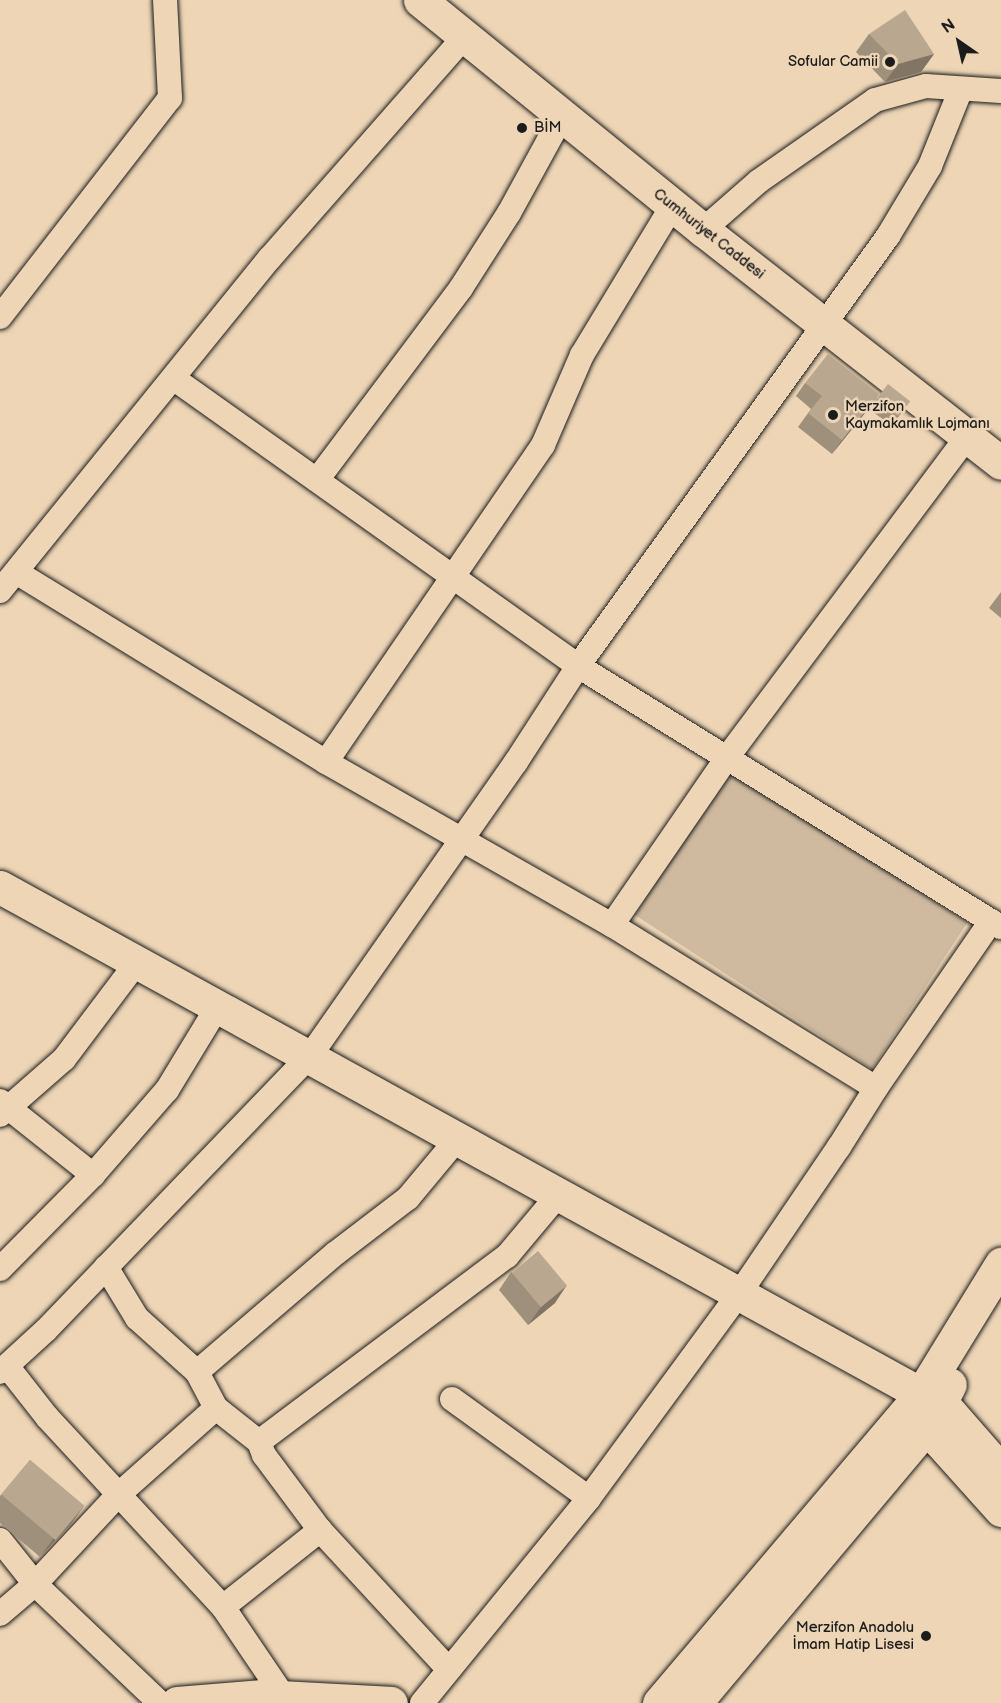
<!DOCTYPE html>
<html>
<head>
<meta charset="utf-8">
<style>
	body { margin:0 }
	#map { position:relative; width:1001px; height:1703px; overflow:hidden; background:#edd5b5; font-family:"Balsamiq Sans",sans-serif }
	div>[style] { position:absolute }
	.green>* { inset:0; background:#cfba9f; transform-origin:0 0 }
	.roads { filter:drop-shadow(0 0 2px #1c1c1c) drop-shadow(0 0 2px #1c1c1c) }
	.street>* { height:24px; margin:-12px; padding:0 12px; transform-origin:12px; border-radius:12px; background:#edd5b5 }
	.secondary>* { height:33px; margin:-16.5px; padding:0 16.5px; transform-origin:16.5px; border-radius:16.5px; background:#edd5b5 }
	.wall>* { inset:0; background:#9f907b }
	.shaded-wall>* { inset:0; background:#827564 }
	.building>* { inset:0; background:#b9a78f; transform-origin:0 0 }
	.dots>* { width:16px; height:16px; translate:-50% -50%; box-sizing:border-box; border:3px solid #edd5b5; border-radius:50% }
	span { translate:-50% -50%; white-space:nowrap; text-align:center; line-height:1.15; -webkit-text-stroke:5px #edd5b5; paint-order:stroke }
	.poi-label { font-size:15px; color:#1c1c1c }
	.right { translate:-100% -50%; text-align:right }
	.left { translate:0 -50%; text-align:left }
	.street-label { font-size:15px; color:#1c1c1c }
	.north { position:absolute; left:929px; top:12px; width:60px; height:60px; -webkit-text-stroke:4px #edd5b5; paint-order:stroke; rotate:326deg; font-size:16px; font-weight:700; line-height:24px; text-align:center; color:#1c1c1c }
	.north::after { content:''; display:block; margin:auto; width:21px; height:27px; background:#1c1c1c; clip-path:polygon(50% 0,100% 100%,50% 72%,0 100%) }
</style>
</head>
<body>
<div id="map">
	<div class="green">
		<div style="left:730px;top:768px;width:283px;height:175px;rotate:33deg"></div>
	</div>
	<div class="roads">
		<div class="street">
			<div style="left:703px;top:230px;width:74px;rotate:-41.2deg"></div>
			<div style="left:759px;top:181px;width:141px;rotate:-34.9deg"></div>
			<div style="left:875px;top:100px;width:53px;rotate:-15.4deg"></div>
			<div style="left:926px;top:86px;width:75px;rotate:3.8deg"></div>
			<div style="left:0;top:317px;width:277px;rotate:-52.2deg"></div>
			<div style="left:170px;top:98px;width:98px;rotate:-92.9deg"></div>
			<div style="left:173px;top:378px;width:497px;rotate:35.4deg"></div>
			<div style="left:578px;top:666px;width:497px;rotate:31.7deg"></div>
			<div style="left:317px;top:480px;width:240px;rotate:-53.1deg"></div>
			<div style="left:461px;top:288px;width:89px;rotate:-57.4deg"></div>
			<div style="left:509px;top:213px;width:111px;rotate:-61.3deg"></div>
			<div style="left:16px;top:572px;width:364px;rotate:31.5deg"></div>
			<div style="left:326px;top:762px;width:329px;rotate:29.7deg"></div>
			<div style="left:612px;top:925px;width:310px;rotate:31.7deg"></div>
			<div style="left:0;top:591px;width:429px;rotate:-51deg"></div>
			<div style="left:270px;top:258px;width:294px;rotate:-48.7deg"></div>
			<div style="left:326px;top:762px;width:384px;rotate:-55.6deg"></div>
			<div style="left:543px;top:445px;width:98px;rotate:-66.6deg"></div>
			<div style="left:582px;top:355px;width:175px;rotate:-58.8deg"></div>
			<div style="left:612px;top:925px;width:201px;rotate:-55.5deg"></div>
			<div style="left:726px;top:759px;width:404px;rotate:-53.2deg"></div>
			<div style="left:0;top:1101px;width:119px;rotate:38.5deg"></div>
			<div style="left:0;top:1115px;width:85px;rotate:-41.2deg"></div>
			<div style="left:64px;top:1059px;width:121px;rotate:-53deg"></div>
			<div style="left:106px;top:1267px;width:60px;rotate:58.7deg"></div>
			<div style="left:137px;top:1318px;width:81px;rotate:42deg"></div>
			<div style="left:197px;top:1372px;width:41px;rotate:62.2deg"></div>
			<div style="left:216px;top:1408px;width:55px;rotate:38.3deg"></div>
			<div style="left:259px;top:1442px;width:14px;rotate:69deg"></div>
			<div style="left:264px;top:1455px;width:94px;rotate:53.3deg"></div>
			<div style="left:320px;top:1530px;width:190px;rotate:47.3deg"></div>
			<div style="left:0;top:1269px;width:132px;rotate:-45.3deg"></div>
			<div style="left:93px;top:1175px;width:113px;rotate:-49deg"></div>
			<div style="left:167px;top:1090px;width:98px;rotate:-58.7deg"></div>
			<div style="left:7px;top:1366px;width:65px;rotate:51.9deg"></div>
			<div style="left:47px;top:1417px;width:259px;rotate:47.2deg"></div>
			<div style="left:223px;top:1607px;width:109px;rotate:55.9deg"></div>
			<div style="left:0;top:1372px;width:62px;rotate:-42.4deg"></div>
			<div style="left:46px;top:1330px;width:380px;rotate:-46.1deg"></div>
			<div style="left:310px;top:1056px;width:359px;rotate:-55deg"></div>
			<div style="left:516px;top:762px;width:114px;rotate:-57.1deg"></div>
			<div style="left:578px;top:666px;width:530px;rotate:-54.21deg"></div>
			<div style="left:888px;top:236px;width:82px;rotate:-59deg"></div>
			<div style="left:930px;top:166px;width:83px;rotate:-68.1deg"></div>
			<div style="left:197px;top:1372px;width:183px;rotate:-40.6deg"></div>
			<div style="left:336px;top:1253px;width:91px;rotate:-37.4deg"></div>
			<div style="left:408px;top:1198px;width:78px;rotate:-50.2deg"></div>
			<div style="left:452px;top:1399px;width:169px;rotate:35.9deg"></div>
			<div style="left:259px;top:1442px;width:310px;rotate:-36.9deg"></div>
			<div style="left:507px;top:1256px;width:81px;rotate:-50deg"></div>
			<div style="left:0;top:1540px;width:56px;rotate:51.5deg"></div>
			<div style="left:35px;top:1584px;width:173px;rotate:43.6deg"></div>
			<div style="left:223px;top:1607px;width:124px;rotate:-38.4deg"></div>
			<div style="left:0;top:1614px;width:46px;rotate:-40.6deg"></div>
			<div style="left:35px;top:1584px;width:122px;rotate:-47deg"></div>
			<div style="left:118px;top:1495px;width:131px;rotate:-41.6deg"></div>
			<div style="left:422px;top:1703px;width:264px;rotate:-50.8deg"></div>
			<div style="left:589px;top:1498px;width:253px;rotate:-53.7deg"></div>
			<div style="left:739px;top:1294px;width:178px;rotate:-55.8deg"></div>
			<div style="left:839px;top:1147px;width:70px;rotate:-57.9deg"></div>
			<div style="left:876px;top:1088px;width:203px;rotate:-55.4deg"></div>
		</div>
		<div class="secondary">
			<div style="left:420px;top:0;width:365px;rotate:39.1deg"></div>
			<div style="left:703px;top:230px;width:378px;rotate:38deg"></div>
			<div style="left:0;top:887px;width:1051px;rotate:28.83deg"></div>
			<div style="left:921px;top:1394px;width:22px;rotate:22deg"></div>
			<div style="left:941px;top:1402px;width:91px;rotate:49deg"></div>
			<div style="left:925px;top:1404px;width:40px;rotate:69deg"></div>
			<div style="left:939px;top:1441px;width:93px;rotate:48.1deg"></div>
			<div style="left:177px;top:1703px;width:86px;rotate:-4.7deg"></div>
			<div style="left:263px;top:1696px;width:128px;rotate:3.1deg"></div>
			<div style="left:659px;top:1703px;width:405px;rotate:-49.7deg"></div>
			<div style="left:921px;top:1394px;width:153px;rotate:-58.4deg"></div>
			<div style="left:695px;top:1703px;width:367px;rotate:-50deg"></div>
			<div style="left:931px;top:1422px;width:42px;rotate:-63.4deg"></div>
		</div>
	</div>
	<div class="wall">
		<div style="clip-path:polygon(869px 34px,934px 54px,921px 72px,885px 82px,856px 52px)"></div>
		<div style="clip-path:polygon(805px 383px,879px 394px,869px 408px,832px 454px,798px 427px,811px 409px,796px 396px)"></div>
		<div style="clip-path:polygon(876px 399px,910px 401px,892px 426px,869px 409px)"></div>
		<div style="clip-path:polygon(1001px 592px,1001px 618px,989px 608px)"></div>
		<div style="clip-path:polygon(511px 1272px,555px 1303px,528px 1325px,499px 1290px)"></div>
		<div style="clip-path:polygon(30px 1460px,84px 1506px,71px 1524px,40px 1557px,0 1523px,0 1496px)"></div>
	</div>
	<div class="shaded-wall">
		<div style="clip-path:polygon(934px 54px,921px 72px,885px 82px,898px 64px)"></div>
		<div style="clip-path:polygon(879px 394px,869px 408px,832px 454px,842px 440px)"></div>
		<div style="clip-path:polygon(567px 1285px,555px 1303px,528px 1325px,541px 1307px)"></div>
		<div style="clip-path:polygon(84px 1506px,71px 1524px,40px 1557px,53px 1539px)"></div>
	</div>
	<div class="building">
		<div style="clip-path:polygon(905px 10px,934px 54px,898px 64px,869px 34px)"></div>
		<div style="clip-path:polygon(828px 354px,879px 394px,842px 440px,808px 413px,822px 396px,805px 383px)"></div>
		<div style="left:888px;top:384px;width:28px;height:19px;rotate:38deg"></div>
		<div style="left:538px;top:1251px;width:45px;height:34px;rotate:50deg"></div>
		<div style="left:30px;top:1460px;width:71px;height:45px;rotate:40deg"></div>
	</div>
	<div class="dots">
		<div style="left:890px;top:62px;background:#1c1c1c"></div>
		<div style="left:522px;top:128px;background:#1c1c1c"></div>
		<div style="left:833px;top:415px;background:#1c1c1c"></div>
		<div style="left:926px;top:1636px;background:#1c1c1c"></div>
	</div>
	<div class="poi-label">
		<span class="right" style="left:878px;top:62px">Sofular Camii</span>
		<span class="left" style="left:534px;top:128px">BİM</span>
		<span class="left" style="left:845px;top:415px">Merzifon<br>Kaymakamlık Lojmanı</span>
		<span class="right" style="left:914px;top:1636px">Merzifon Anadolu<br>İmam Hatip Lisesi</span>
	</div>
	<div class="street-label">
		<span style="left:709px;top:234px;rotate:38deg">Cumhuriyet Caddesi</span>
	</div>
	<div class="north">N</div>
</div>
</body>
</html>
